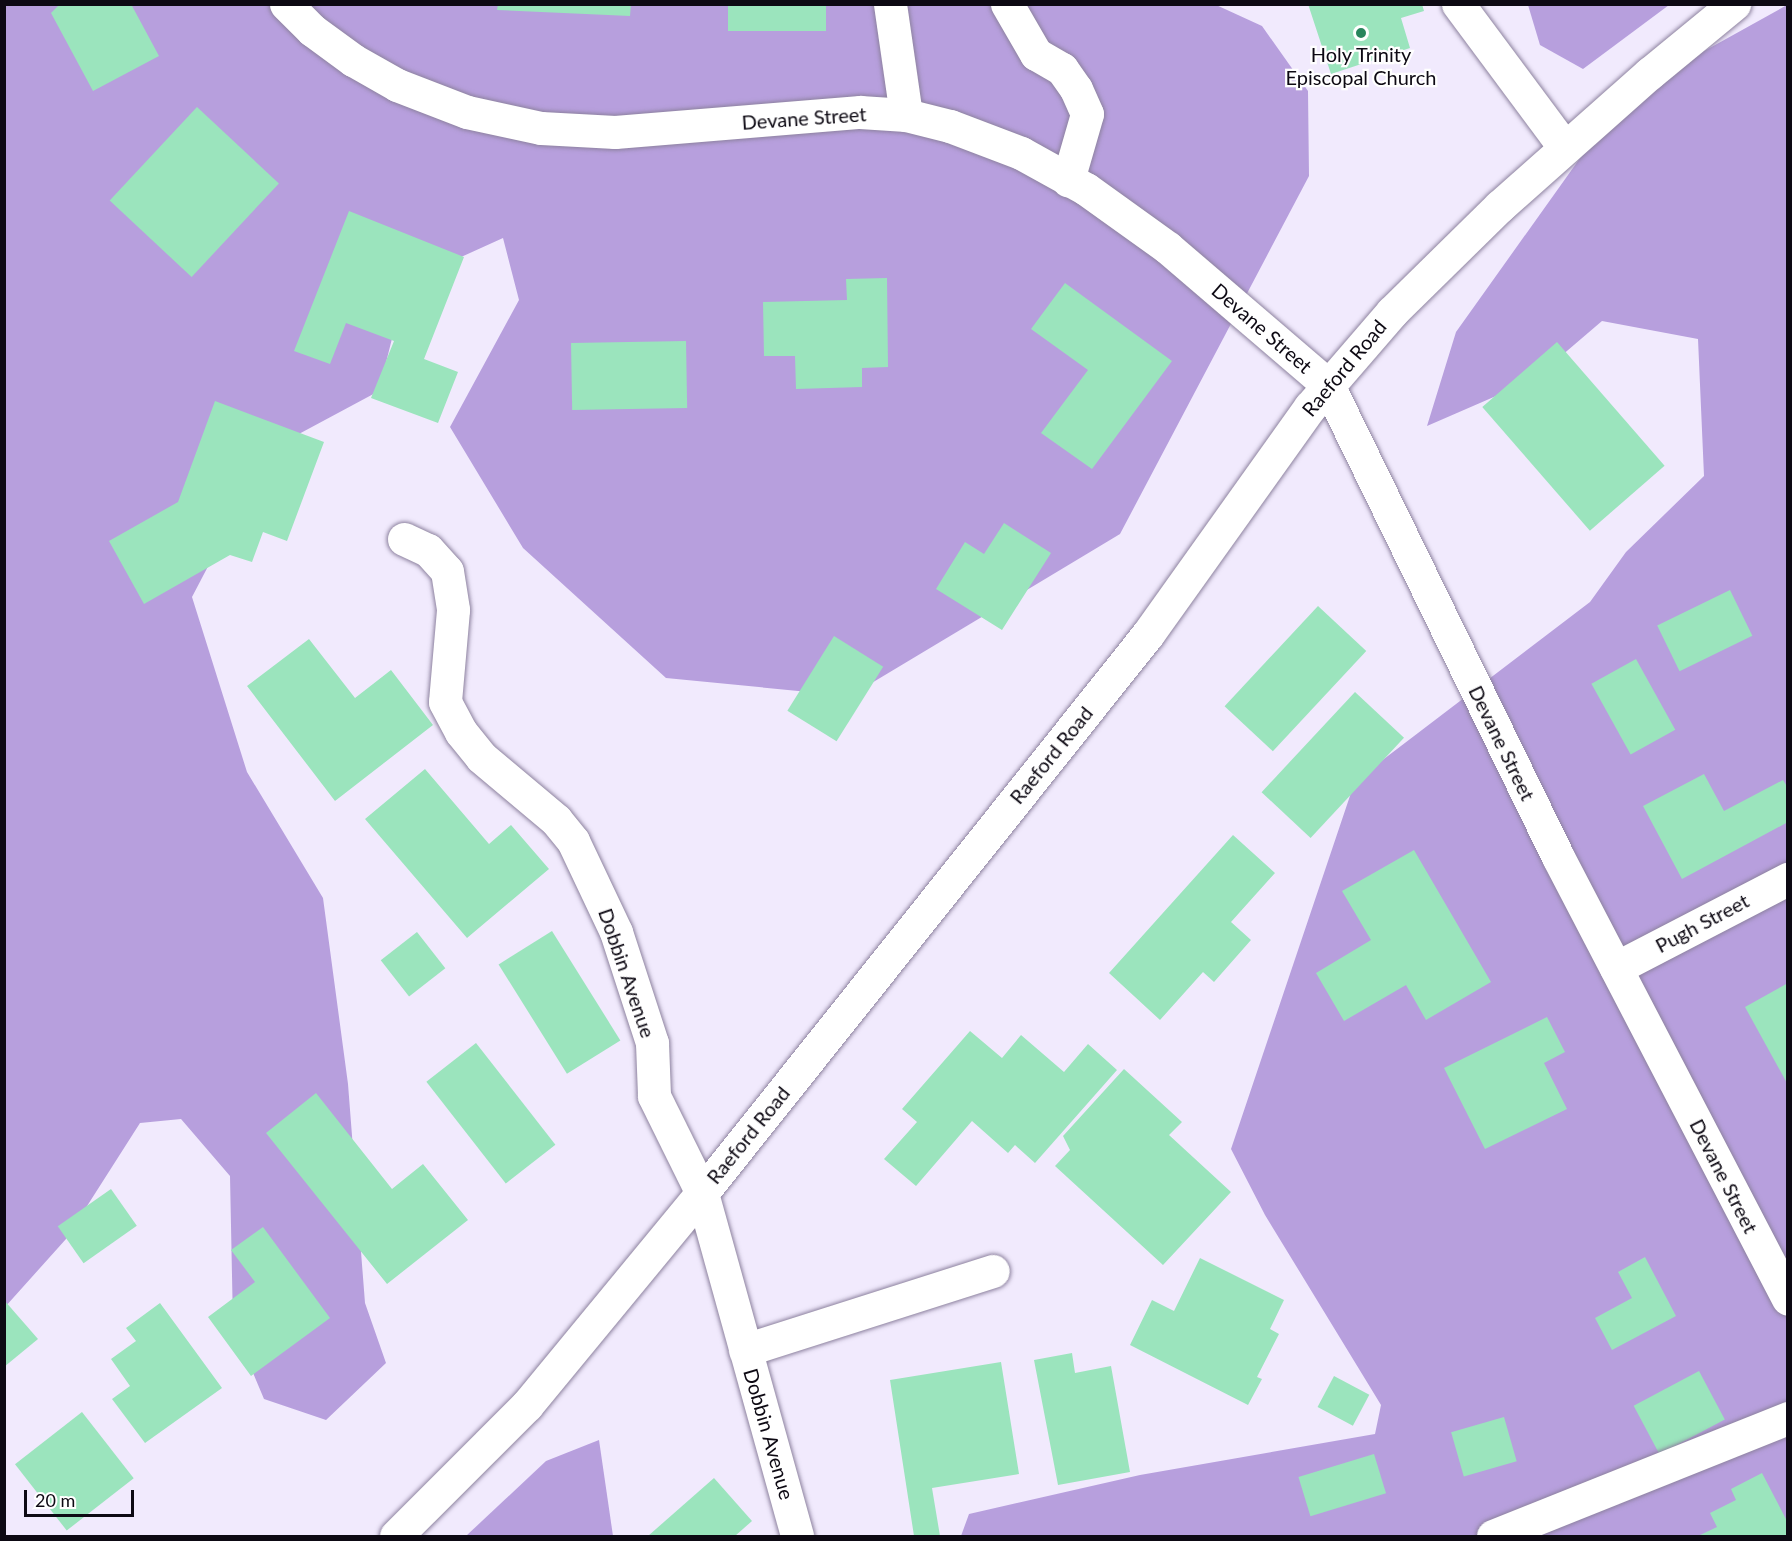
<!DOCTYPE html>
<html>
<head>
<meta charset="utf-8">
<style>
	body { margin:0 }
	#map { position:relative; width:1792px; height:1541px; overflow:hidden; background:#f1eafd; font-family:Lato,sans-serif }
	div>[style] { position:absolute }
	.forest>* { inset:0; background:#b79fdd }
	.building>* { inset:0; background:#9be4bd; transform-origin:0 0 }
	.roads { filter:drop-shadow(0 0 2px #8d829f) drop-shadow(0 0 2px #8d829f) }
	.minor>* { height:33px; margin:-16.5px; padding:0 16.5px; transform-origin:16.5px; border-radius:16.5px; background:#fff }
	.major>* { height:33px; margin:-16.5px; padding:0 16.5px; transform-origin:16.5px; border-radius:16.5px; background:#fff }
	.dots>* { width:16px; height:16px; translate:-50% -50%; box-sizing:border-box; border:3px solid #fff; border-radius:50% }
	span { translate:-50% -50%; white-space:nowrap; text-align:center; line-height:1.15; -webkit-text-stroke:4.5px #fff; paint-order:stroke }
	.poi-label { font-size:20px; color:#0d0913 }
	.street-label { font-size:20px; color:#0d0913 }
	.frame { position:absolute; inset:0; border:6px solid #0d0913; pointer-events:none }
	.scale { position:absolute; left:24px; top:1490px; width:110px; height:27px; box-sizing:border-box; border:3px solid #0d0913; border-top:0; padding-left:8px; font-size:18px; line-height:21px; white-space:nowrap; color:#0d0913; -webkit-text-stroke:4px #fff; paint-order:stroke }
</style>
</head>
<body>
<div id="map">
	<div class="forest">
		<div style="clip-path:polygon(1214px 4px,1262px 26px,1308px 91px,1309px 176px,1120px 534px,850px 696px,666px 678px,523px 548px,450px 427px,519px 300px,503px 238px,406px 282px,379px 391px,269px 450px,192px 597px,247px 772px,323px 898px,348px 1084px,365px 1303px,386px 1363px,326px 1420px,264px 1399px,233px 1325px,230px 1176px,181px 1119px,140px 1123px,66px 1239px,5px 1307px,5px 5px)"></div>
		<div style="clip-path:polygon(1528px 5px,1528px 4px,1669px 5px,1583px 69px,1540px 45px)"></div>
		<div style="clip-path:polygon(1787px 5px,1787px 1536px,961px 1536px,969px 1514px,1140px 1475px,1375px 1434px,1381px 1405px,1265px 1215px,1231px 1149px,1355px 781px,1590px 602px,1626px 552px,1704px 476px,1698px 339px,1602px 321px,1533px 380px,1427px 426px,1456px 332px,1625px 95px)"></div>
		<div style="clip-path:polygon(599px 1440px,613px 1536px,466px 1536px,546px 1461px)"></div>
	</div>
	<div class="building">
		<div style="clip-path:polygon(60px 4px,131px 4px,159px 56px,93px 91px,51px 13px)"></div>
		<div style="clip-path:polygon(498px 4px,631px 4px,630px 16px,497px 10px)"></div>
		<div style="left:728px;top:4px;width:98px;height:27px"></div>
		<div style="clip-path:polygon(1308px 4px,1422px 4px,1424px 11px,1401px 18px,1410px 48px,1331px 74px)"></div>
		<div style="left:197px;top:107px;width:112px;height:128px;rotate:43deg"></div>
		<div style="clip-path:polygon(349px 211px,464px 257px,424px 359px,458px 372px,438px 423px,371px 398px,394px 341px,346px 323px,330px 364px,294px 351px)"></div>
		<div style="clip-path:polygon(887px 278px,888px 367px,862px 368px,862px 387px,796px 389px,795px 356px,764px 356px,763px 302px,847px 300px,846px 279px)"></div>
		<div style="clip-path:polygon(1065px 283px,1172px 361px,1092px 469px,1041px 433px,1088px 370px,1031px 329px)"></div>
		<div style="left:686px;top:341px;width:67px;height:115px;rotate:89deg"></div>
		<div style="left:1557px;top:342px;width:164px;height:99px;rotate:49deg"></div>
		<div style="clip-path:polygon(215px 401px,324px 442px,287px 541px,263px 532px,252px 562px,230px 555px,144px 604px,109px 541px,178px 502px)"></div>
		<div style="clip-path:polygon(1004px 523px,1051px 553px,1002px 630px,936px 589px,965px 542px,984px 554px)"></div>
		<div style="left:1730px;top:590px;width:51px;height:81px;rotate:64deg"></div>
		<div style="left:1318px;top:606px;width:66px;height:137px;rotate:43deg"></div>
		<div style="left:834px;top:636px;width:58px;height:88px;rotate:32deg"></div>
		<div style="clip-path:polygon(309px 639px,355px 698px,391px 670px,433px 725px,335px 801px,247px 686px)"></div>
		<div style="left:1636px;top:659px;width:81px;height:51px;rotate:61deg"></div>
		<div style="left:1355px;top:692px;width:67px;height:137px;rotate:43deg"></div>
		<div style="clip-path:polygon(425px 769px,489px 844px,511px 825px,549px 869px,467px 938px,365px 819px)"></div>
		<div style="clip-path:polygon(1704px 774px,1724px 811px,1783px 780px,1788px 788px,1788px 822px,1682px 879px,1643px 806px)"></div>
		<div style="clip-path:polygon(1233px 835px,1275px 873px,1231px 922px,1251px 940px,1214px 982px,1203px 972px,1160px 1020px,1109px 973px)"></div>
		<div style="clip-path:polygon(1414px 850px,1491px 982px,1426px 1020px,1406px 985px,1344px 1021px,1316px 973px,1371px 940px,1342px 891px)"></div>
		<div style="left:552px;top:931px;width:129px;height:63px;rotate:58deg"></div>
		<div style="left:417px;top:932px;width:46px;height:46px;rotate:52deg"></div>
		<div style="clip-path:polygon(1788px 983px,1788px 1085px,1745px 1007px)"></div>
		<div style="clip-path:polygon(1547px 1017px,1565px 1052px,1544px 1063px,1567px 1109px,1485px 1149px,1444px 1068px)"></div>
		<div style="clip-path:polygon(970px 1031px,1002px 1058px,1021px 1035px,1064px 1072px,1088px 1044px,1117px 1070px,1035px 1163px,1015px 1145px,1008px 1153px,972px 1121px,916px 1186px,884px 1159px,917px 1122px,902px 1109px)"></div>
		<div style="left:476px;top:1043px;width:129px;height:63px;rotate:52deg"></div>
		<div style="clip-path:polygon(1124px 1069px,1182px 1122px,1169px 1135px,1231px 1192px,1163px 1265px,1055px 1166px,1070px 1150px,1063px 1136px)"></div>
		<div style="clip-path:polygon(316px 1093px,392px 1189px,423px 1164px,468px 1220px,387px 1284px,266px 1133px)"></div>
		<div style="left:111px;top:1189px;width:45px;height:65px;rotate:55deg"></div>
		<div style="clip-path:polygon(263px 1227px,330px 1318px,251px 1376px,208px 1317px,255px 1282px,231px 1250px)"></div>
		<div style="clip-path:polygon(1645px 1257px,1676px 1316px,1612px 1350px,1595px 1318px,1632px 1298px,1618px 1272px)"></div>
		<div style="clip-path:polygon(1200px 1258px,1284px 1300px,1270px 1329px,1279px 1334px,1257px 1377px,1262px 1379px,1248px 1405px,1130px 1345px,1152px 1300px,1174px 1311px)"></div>
		<div style="clip-path:polygon(4px 1300px,38px 1339px,4px 1367px)"></div>
		<div style="clip-path:polygon(160px 1303px,222px 1388px,145px 1443px,112px 1399px,130px 1386px,111px 1359px,136px 1341px,126px 1328px)"></div>
		<div style="clip-path:polygon(1072px 1353px,1075px 1373px,1111px 1366px,1130px 1472px,1058px 1485px,1034px 1360px)"></div>
		<div style="clip-path:polygon(1001px 1362px,1019px 1474px,932px 1488px,940px 1536px,914px 1536px,890px 1380px)"></div>
		<div style="left:1699px;top:1371px;width:55px;height:74px;rotate:62deg"></div>
		<div style="left:1334px;top:1376px;width:40px;height:35px;rotate:28deg"></div>
		<div style="left:82px;top:1412px;width:84px;height:85px;rotate:52deg"></div>
		<div style="left:1504px;top:1417px;width:46px;height:55px;rotate:74deg"></div>
		<div style="left:1374px;top:1454px;width:41px;height:79px;rotate:73deg"></div>
		<div style="clip-path:polygon(1762px 1473px,1788px 1523px,1788px 1536px,1698px 1536px,1717px 1527px,1710px 1513px,1736px 1500px,1731px 1489px)"></div>
		<div style="clip-path:polygon(714px 1478px,752px 1521px,735px 1536px,648px 1536px)"></div>
	</div>
	<div class="roads">
		<div class="minor">
			<div style="left:286px;top:4px;width:37px;rotate:45deg"></div>
			<div style="left:312px;top:30px;width:51px;rotate:36.2deg"></div>
			<div style="left:353px;top:60px;width:51px;rotate:29.6deg"></div>
			<div style="left:397px;top:85px;width:75px;rotate:21.1deg"></div>
			<div style="left:467px;top:112px;width:76px;rotate:12.2deg"></div>
			<div style="left:541px;top:128px;width:74px;rotate:3.1deg"></div>
			<div style="left:615px;top:132px;width:246px;rotate:-4.7deg"></div>
			<div style="left:860px;top:112px;width:46px;rotate:3.7deg"></div>
			<div style="left:906px;top:115px;width:45px;rotate:14deg"></div>
			<div style="left:950px;top:126px;width:76px;rotate:20.8deg"></div>
			<div style="left:1021px;top:153px;width:74px;rotate:29deg"></div>
			<div style="left:1086px;top:189px;width:101px;rotate:35.7deg"></div>
			<div style="left:1168px;top:248px;width:211px;rotate:40.6deg"></div>
			<div style="left:1328px;top:385px;width:525px;rotate:64.02deg"></div>
			<div style="left:1558px;top:857px;width:498px;rotate:62.5deg"></div>
			<div style="left:890px;top:4px;width:112px;rotate:81.8deg"></div>
			<div style="left:1007px;top:4px;width:58px;rotate:59.9deg"></div>
			<div style="left:1036px;top:54px;width:30px;rotate:30deg"></div>
			<div style="left:1062px;top:69px;width:24px;rotate:55deg"></div>
			<div style="left:1076px;top:89px;width:27px;rotate:66deg"></div>
			<div style="left:1087px;top:114px;width:69px;rotate:106.1deg"></div>
			<div style="left:1458px;top:4px;width:179px;rotate:53.4deg"></div>
			<div style="left:404px;top:539px;width:26px;rotate:25deg"></div>
			<div style="left:428px;top:550px;width:28px;rotate:48deg"></div>
			<div style="left:447px;top:571px;width:39px;rotate:81deg"></div>
			<div style="left:453px;top:610px;width:92px;rotate:95deg"></div>
			<div style="left:445px;top:702px;width:34px;rotate:62deg"></div>
			<div style="left:461px;top:732px;width:32px;rotate:51deg"></div>
			<div style="left:481px;top:757px;width:98px;rotate:40deg"></div>
			<div style="left:556px;top:820px;width:27px;rotate:51deg"></div>
			<div style="left:573px;top:841px;width:101px;rotate:64.7deg"></div>
			<div style="left:616px;top:932px;width:117px;rotate:72deg"></div>
			<div style="left:652px;top:1043px;width:53px;rotate:87.8deg"></div>
			<div style="left:654px;top:1096px;width:108px;rotate:63.7deg"></div>
			<div style="left:702px;top:1193px;width:356px;rotate:74.5deg"></div>
			<div style="left:1616px;top:968px;width:194px;rotate:-27.4deg"></div>
			<div style="left:745px;top:1350px;width:260px;rotate:-17.7deg"></div>
			<div style="left:1493px;top:1536px;width:318px;rotate:-21.8deg"></div>
		</div>
		<div class="major">
			<div style="left:396px;top:1536px;width:185px;rotate:-45deg"></div>
			<div style="left:527px;top:1405px;width:275px;rotate:-50.5deg"></div>
			<div style="left:702px;top:1193px;width:715px;rotate:-51.42deg"></div>
			<div style="left:1148px;top:634px;width:279px;rotate:-54.5deg"></div>
			<div style="left:1310px;top:407px;width:125px;rotate:-49.2deg"></div>
			<div style="left:1392px;top:312px;width:151px;rotate:-44.5deg"></div>
			<div style="left:1500px;top:206px;width:200px;rotate:-41.6deg"></div>
			<div style="left:1650px;top:73px;width:109px;rotate:-39.4deg"></div>
		</div>
	</div>
	<div class="dots">
		<div style="left:1361px;top:33px;background:#28855c"></div>
	</div>
	<div class="poi-label">
		<span style="left:1361px;top:66px">Holy Trinity<br>Episcopal Church</span>
	</div>
	<div class="street-label">
		<span style="left:804px;top:118px;rotate:-4deg">Devane Street</span>
		<span style="left:1262px;top:328px;rotate:41deg">Devane Street</span>
		<span style="left:1344px;top:368px;rotate:-50deg">Raeford Road</span>
		<span style="left:1502px;top:743px;rotate:64deg">Devane Street</span>
		<span style="left:1051px;top:755px;rotate:-51deg">Raeford Road</span>
		<span style="left:1702px;top:923px;rotate:-28deg">Pugh Street</span>
		<span style="left:627px;top:973px;rotate:71deg">Dobbin Avenue</span>
		<span style="left:748px;top:1135px;rotate:-51deg">Raeford Road</span>
		<span style="left:1724px;top:1176px;rotate:63deg">Devane Street</span>
		<span style="left:769px;top:1434px;rotate:74deg">Dobbin Avenue</span>
	</div>
	<div class="frame"></div>
	<div class="scale">20 m</div>
</div>
</body>
</html>
